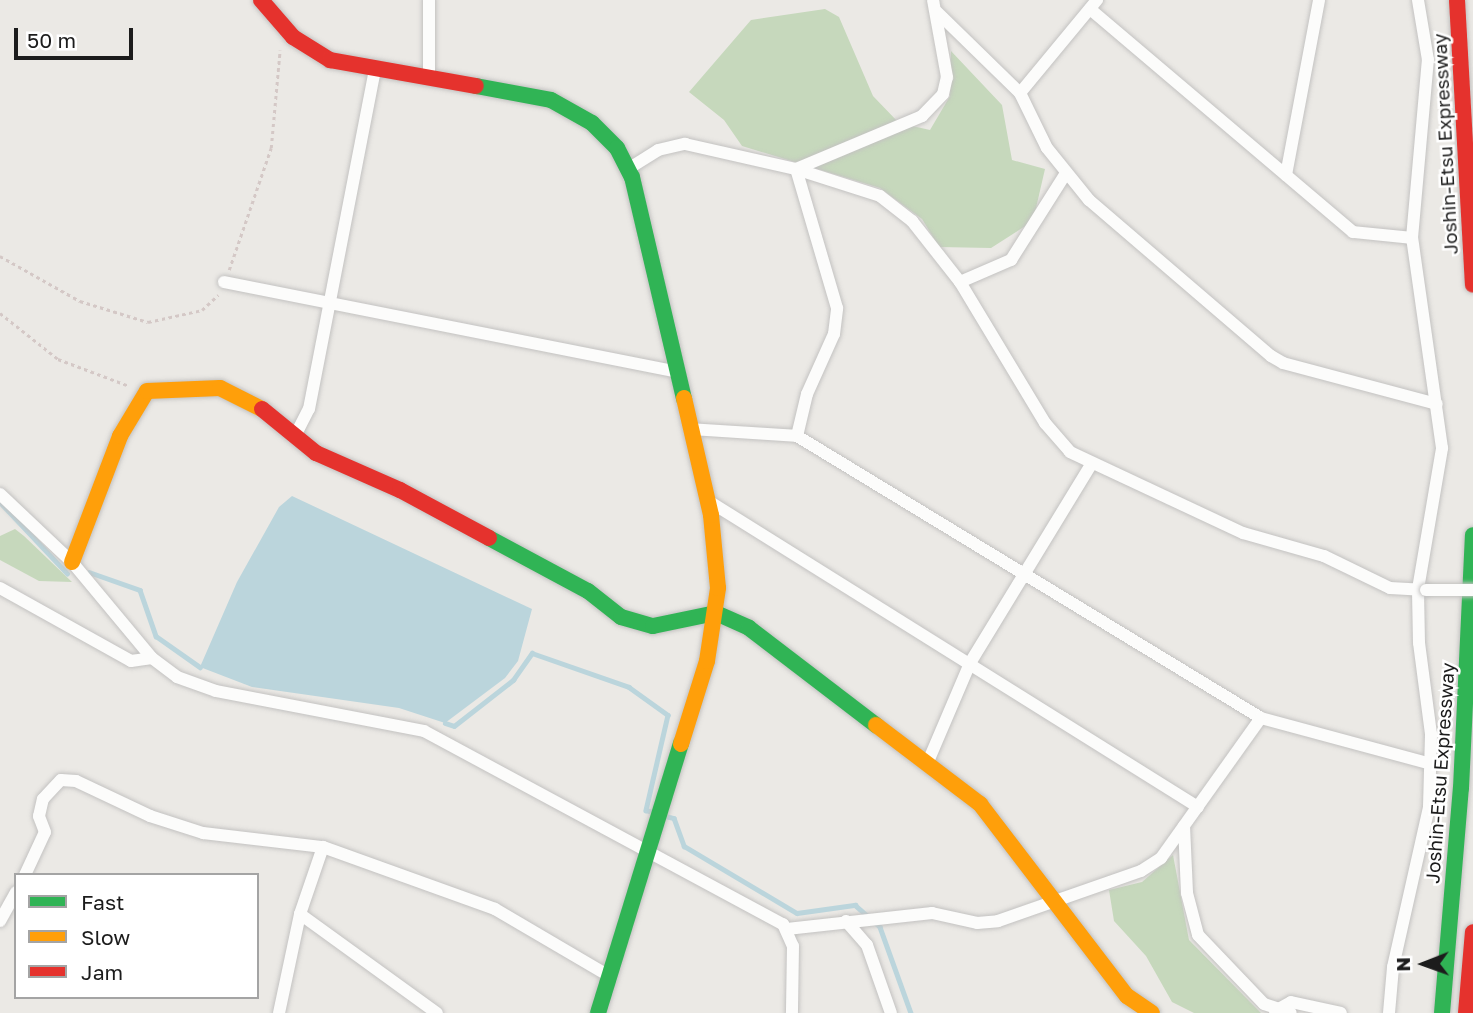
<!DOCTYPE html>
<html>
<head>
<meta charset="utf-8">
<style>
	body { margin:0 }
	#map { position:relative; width:1473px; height:1013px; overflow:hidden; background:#ebe9e5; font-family:"Golos Text",sans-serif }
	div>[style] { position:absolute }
	.forest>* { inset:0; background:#c6d8bc }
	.water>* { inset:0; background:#bbd5dc }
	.stream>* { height:4.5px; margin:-2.25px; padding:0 2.25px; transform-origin:2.25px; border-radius:2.25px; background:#bbd5dc }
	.path>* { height:2.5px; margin-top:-1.25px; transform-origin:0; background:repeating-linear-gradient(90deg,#d4c8c6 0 3.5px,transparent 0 7px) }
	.roads { filter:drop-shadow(0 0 2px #c3c2c1) drop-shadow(0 0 2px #c3c2c1) }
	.street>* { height:12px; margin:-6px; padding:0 6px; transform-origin:6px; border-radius:6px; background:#fcfcfb }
	.fast>* { height:16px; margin:-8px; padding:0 8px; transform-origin:8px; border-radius:8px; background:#30b455 }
	.slow>* { height:16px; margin:-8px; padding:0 8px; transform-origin:8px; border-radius:8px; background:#ff9f0a }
	.jam>* { height:16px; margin:-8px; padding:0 8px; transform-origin:8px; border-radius:8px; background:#e5322d }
	.bridges { filter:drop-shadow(0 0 2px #c3c2c1) drop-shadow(0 0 2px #c3c2c1) }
	.street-bridge>* { height:12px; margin:-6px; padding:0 6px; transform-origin:6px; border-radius:6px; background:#fcfcfb }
	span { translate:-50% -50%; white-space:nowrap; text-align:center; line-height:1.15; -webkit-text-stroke:5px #fff; paint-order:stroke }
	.street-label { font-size:19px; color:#1c1c1c }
	.legend { position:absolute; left:14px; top:873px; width:245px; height:126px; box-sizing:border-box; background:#fff; border:2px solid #a4a4a4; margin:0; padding:9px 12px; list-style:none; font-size:21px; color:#1c1c1c }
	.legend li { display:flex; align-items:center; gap:14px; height:35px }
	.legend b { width:35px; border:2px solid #a4a4a4 }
	.north { position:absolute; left:1389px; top:929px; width:70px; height:70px; -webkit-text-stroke:5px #fff; paint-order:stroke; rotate:269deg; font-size:19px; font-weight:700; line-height:28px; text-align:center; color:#1c1c1c }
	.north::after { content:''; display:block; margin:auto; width:24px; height:32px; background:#1c1c1c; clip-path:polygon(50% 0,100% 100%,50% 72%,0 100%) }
	.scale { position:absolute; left:14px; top:28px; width:119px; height:32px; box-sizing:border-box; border:4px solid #1c1c1c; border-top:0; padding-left:9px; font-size:21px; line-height:24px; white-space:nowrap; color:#1c1c1c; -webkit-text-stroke:5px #fff; paint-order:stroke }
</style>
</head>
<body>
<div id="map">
	<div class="forest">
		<div style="clip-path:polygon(825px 9px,839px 17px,873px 96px,899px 123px,930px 130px,950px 96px,951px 51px,1002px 105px,1012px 160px,1045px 169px,1033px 221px,991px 248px,939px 247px,922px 219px,880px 188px,742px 146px,724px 120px,689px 92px,751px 20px)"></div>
		<div style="clip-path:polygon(15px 529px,24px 536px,72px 582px,39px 581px,0 560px,0 536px)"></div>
		<div style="clip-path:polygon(1173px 855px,1189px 940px,1261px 1013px,1194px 1013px,1172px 1002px,1146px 956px,1114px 921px,1109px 890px,1142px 882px)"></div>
	</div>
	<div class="water">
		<div style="clip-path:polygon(292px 496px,532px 609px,518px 661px,505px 678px,445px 723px,399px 708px,252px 687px,200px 667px,237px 582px,279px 507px)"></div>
	</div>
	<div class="stream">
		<div style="left:0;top:502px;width:98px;rotate:46.7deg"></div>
		<div style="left:89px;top:572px;width:54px;rotate:19.4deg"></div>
		<div style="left:140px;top:590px;width:49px;rotate:70.8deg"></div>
		<div style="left:156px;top:636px;width:54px;rotate:35.2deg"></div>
		<div style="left:445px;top:723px;width:9px;rotate:18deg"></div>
		<div style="left:454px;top:726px;width:75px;rotate:-37.9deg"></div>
		<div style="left:513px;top:680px;width:33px;rotate:-55deg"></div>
		<div style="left:532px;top:653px;width:103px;rotate:19.3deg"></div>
		<div style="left:629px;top:687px;width:48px;rotate:35.7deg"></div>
		<div style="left:668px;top:715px;width:98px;rotate:103deg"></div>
		<div style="left:646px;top:810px;width:7px;rotate:16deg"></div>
		<div style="left:665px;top:816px;width:9px;rotate:13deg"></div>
		<div style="left:674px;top:818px;width:30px;rotate:70deg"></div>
		<div style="left:684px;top:846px;width:131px;rotate:30.7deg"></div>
		<div style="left:797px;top:913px;width:59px;rotate:-7.9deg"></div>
		<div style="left:855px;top:905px;width:33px;rotate:41deg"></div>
		<div style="left:880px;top:927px;width:91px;rotate:70.2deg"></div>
	</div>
	<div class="path">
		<div style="left:0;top:256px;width:92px;rotate:29.4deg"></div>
		<div style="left:80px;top:301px;width:71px;rotate:17.2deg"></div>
		<div style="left:148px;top:322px;width:55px;rotate:-12.5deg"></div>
		<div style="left:202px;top:310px;width:22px;rotate:-43deg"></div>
		<div style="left:229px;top:270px;width:129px;rotate:-71deg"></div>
		<div style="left:271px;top:148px;width:98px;rotate:-84.8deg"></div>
		<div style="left:0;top:313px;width:74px;rotate:38.4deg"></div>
		<div style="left:58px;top:359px;width:76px;rotate:20.8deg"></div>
	</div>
	<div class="roads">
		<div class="street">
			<div style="left:429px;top:0;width:78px;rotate:90deg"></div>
			<div style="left:1090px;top:9px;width:345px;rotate:40.3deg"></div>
			<div style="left:1353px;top:232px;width:59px;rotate:5.8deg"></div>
			<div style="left:937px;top:12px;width:116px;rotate:44.3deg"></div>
			<div style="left:1020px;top:93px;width:61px;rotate:63.9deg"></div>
			<div style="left:1047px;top:148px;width:67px;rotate:51.1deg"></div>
			<div style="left:1089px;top:200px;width:240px;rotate:40.6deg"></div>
			<div style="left:1271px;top:356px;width:14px;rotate:30deg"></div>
			<div style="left:1283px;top:363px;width:159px;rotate:14.9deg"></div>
			<div style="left:1020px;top:93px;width:121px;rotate:-50.4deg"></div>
			<div style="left:628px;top:169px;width:36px;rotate:-32deg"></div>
			<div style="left:658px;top:150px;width:28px;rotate:-13deg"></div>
			<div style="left:685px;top:144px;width:114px;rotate:12.7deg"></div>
			<div style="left:796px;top:169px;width:88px;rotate:17.8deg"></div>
			<div style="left:880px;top:196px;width:41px;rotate:38deg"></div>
			<div style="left:912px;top:221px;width:78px;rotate:51.8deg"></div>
			<div style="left:960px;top:282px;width:165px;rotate:58.9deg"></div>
			<div style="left:1045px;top:423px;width:38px;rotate:49deg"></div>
			<div style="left:1070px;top:452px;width:191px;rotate:25.1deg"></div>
			<div style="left:1243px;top:533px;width:84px;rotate:15.9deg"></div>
			<div style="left:1324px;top:556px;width:73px;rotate:25.9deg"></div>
			<div style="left:1390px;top:588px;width:36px;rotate:3deg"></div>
			<div style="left:1286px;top:175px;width:178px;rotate:-79.3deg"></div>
			<div style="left:224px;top:282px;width:463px;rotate:11.2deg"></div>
			<div style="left:960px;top:282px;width:56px;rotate:-23.3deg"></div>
			<div style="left:1011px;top:260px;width:103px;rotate:-57.7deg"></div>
			<div style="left:690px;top:429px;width:107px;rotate:3.7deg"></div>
			<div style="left:797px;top:436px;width:543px;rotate:31.29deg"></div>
			<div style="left:1261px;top:718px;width:177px;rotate:15.1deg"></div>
			<div style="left:295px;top:436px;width:30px;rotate:-63deg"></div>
			<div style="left:309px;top:409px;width:345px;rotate:-79deg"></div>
			<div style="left:797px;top:436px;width:43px;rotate:-76.6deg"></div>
			<div style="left:807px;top:394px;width:66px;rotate:-65.8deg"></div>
			<div style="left:834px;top:334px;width:26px;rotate:-83deg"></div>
			<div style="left:837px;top:308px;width:145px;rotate:-106.4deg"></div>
			<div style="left:796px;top:169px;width:137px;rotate:-22.8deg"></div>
			<div style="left:922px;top:116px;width:30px;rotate:-46deg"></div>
			<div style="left:943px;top:94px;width:17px;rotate:-77deg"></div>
			<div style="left:947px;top:77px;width:78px;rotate:-100.3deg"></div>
			<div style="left:0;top:494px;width:99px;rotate:43.4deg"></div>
			<div style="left:72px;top:562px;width:125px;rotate:50.2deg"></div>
			<div style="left:152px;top:658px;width:31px;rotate:37deg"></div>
			<div style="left:177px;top:677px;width:41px;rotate:19.7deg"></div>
			<div style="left:216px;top:691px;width:212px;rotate:10.9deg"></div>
			<div style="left:424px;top:731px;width:408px;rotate:28.3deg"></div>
			<div style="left:783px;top:924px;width:24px;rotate:66deg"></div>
			<div style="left:793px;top:946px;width:67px;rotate:90.9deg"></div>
			<div style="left:707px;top:500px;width:579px;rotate:32.02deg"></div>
			<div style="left:0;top:588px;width:150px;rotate:29.1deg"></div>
			<div style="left:131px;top:661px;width:21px;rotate:-8deg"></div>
			<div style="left:927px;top:764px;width:110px;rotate:-66.9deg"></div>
			<div style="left:970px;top:663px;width:232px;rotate:-58.6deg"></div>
			<div style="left:1184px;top:826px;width:67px;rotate:87.4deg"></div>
			<div style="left:1187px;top:893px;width:43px;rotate:75.3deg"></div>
			<div style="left:1198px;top:935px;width:95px;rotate:46.3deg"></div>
			<div style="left:1264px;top:1004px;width:28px;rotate:18deg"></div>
			<div style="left:25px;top:875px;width:47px;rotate:-65.1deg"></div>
			<div style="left:45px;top:832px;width:17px;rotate:-111deg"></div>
			<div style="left:39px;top:816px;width:17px;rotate:-77deg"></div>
			<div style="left:43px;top:799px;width:26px;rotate:-47deg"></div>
			<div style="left:61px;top:780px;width:15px;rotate:4deg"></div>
			<div style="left:76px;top:781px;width:82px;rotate:25.3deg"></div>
			<div style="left:150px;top:816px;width:56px;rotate:17.8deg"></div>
			<div style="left:203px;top:833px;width:121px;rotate:6.7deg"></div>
			<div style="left:323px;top:847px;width:183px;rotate:19.8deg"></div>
			<div style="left:495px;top:909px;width:132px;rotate:30.4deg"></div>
			<div style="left:300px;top:914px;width:169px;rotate:35.9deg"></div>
			<div style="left:0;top:921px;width:33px;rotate:-61deg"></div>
			<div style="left:846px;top:921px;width:32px;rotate:49deg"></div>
			<div style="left:867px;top:945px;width:72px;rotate:70.6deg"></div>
			<div style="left:787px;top:929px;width:146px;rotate:-6.3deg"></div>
			<div style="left:932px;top:913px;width:46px;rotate:12.5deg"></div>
			<div style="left:977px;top:923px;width:21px;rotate:-5deg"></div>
			<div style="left:998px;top:921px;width:151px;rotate:-19.3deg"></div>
			<div style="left:1141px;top:871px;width:24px;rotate:-33deg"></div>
			<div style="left:1161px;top:858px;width:172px;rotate:-54.5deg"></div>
			<div style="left:1275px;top:1011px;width:18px;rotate:-29deg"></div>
			<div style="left:1291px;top:1002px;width:51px;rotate:12.4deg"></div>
			<div style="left:279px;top:1013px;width:101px;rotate:-78deg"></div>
			<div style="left:300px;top:914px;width:71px;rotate:-71.1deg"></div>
			<div style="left:1389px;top:1013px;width:46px;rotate:-85deg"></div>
			<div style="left:1393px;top:967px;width:164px;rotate:-77.3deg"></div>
			<div style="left:1429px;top:807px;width:73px;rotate:-88.4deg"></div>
			<div style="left:1431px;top:734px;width:92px;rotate:-97.5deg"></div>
			<div style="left:1419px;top:643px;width:54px;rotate:-91.1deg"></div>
			<div style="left:1418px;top:589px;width:143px;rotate:-80.3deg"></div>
			<div style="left:1442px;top:448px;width:212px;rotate:-98.1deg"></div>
			<div style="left:1412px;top:238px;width:179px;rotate:-84.9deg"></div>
			<div style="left:1428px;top:60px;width:61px;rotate:-99.5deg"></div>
		</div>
		<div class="fast">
			<div style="left:476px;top:86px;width:76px;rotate:10.6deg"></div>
			<div style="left:551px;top:100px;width:47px;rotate:29.3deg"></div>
			<div style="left:592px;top:123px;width:35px;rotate:45deg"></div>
			<div style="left:617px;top:148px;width:33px;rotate:63deg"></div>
			<div style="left:632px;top:177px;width:227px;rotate:76.8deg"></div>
			<div style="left:489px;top:538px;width:112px;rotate:28.2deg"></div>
			<div style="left:588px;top:591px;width:42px;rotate:38.2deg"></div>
			<div style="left:621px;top:617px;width:33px;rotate:16deg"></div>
			<div style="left:653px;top:626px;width:64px;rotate:-11.7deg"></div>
			<div style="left:716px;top:613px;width:36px;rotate:24deg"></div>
			<div style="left:749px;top:628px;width:160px;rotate:37.4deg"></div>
			<div style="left:598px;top:1013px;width:282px;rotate:-72.9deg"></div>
			<div style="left:1442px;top:1013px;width:226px;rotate:-85.2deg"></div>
			<div style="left:1461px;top:788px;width:253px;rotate:-87.3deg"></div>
		</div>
		<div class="slow">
			<div style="left:72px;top:562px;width:135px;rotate:-69.1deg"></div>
			<div style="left:120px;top:436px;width:52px;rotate:-59deg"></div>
			<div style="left:147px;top:391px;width:73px;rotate:-2.4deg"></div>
			<div style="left:220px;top:388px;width:47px;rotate:26.6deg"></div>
			<div style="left:876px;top:725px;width:131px;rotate:37.2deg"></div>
			<div style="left:980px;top:804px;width:242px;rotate:52.6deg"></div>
			<div style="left:1127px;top:996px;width:30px;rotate:34deg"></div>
			<div style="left:681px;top:744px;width:87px;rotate:-72.6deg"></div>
			<div style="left:707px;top:661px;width:74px;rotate:-81.4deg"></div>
			<div style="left:718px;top:588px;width:73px;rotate:-95.5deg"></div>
			<div style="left:711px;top:515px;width:120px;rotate:-103deg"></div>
		</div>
		<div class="jam">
			<div style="left:261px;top:0;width:49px;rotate:49.1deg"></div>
			<div style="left:293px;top:37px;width:44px;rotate:31.9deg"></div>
			<div style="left:330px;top:60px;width:148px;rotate:10.1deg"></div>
			<div style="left:1457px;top:0;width:285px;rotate:86.8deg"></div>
			<div style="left:262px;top:409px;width:70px;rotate:39.2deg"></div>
			<div style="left:316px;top:453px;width:92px;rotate:23.8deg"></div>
			<div style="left:400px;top:490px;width:101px;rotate:28.3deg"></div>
			<div style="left:1466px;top:1013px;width:81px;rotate:-85.1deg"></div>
		</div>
	</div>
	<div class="bridges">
		<div class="street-bridge">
			<div style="left:1426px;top:590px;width:47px"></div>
		</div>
	</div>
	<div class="street-label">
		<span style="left:1445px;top:144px;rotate:-93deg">Joshin-Etsu Expressway</span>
		<span style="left:1440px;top:773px;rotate:-86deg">Joshin-Etsu Expressway</span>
	</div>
	<ul class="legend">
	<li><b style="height:9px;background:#30b455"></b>Fast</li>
	<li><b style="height:9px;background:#ff9f0a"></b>Slow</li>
	<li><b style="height:9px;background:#e5322d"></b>Jam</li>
	</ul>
	<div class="north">N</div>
	<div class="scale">50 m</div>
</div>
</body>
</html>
